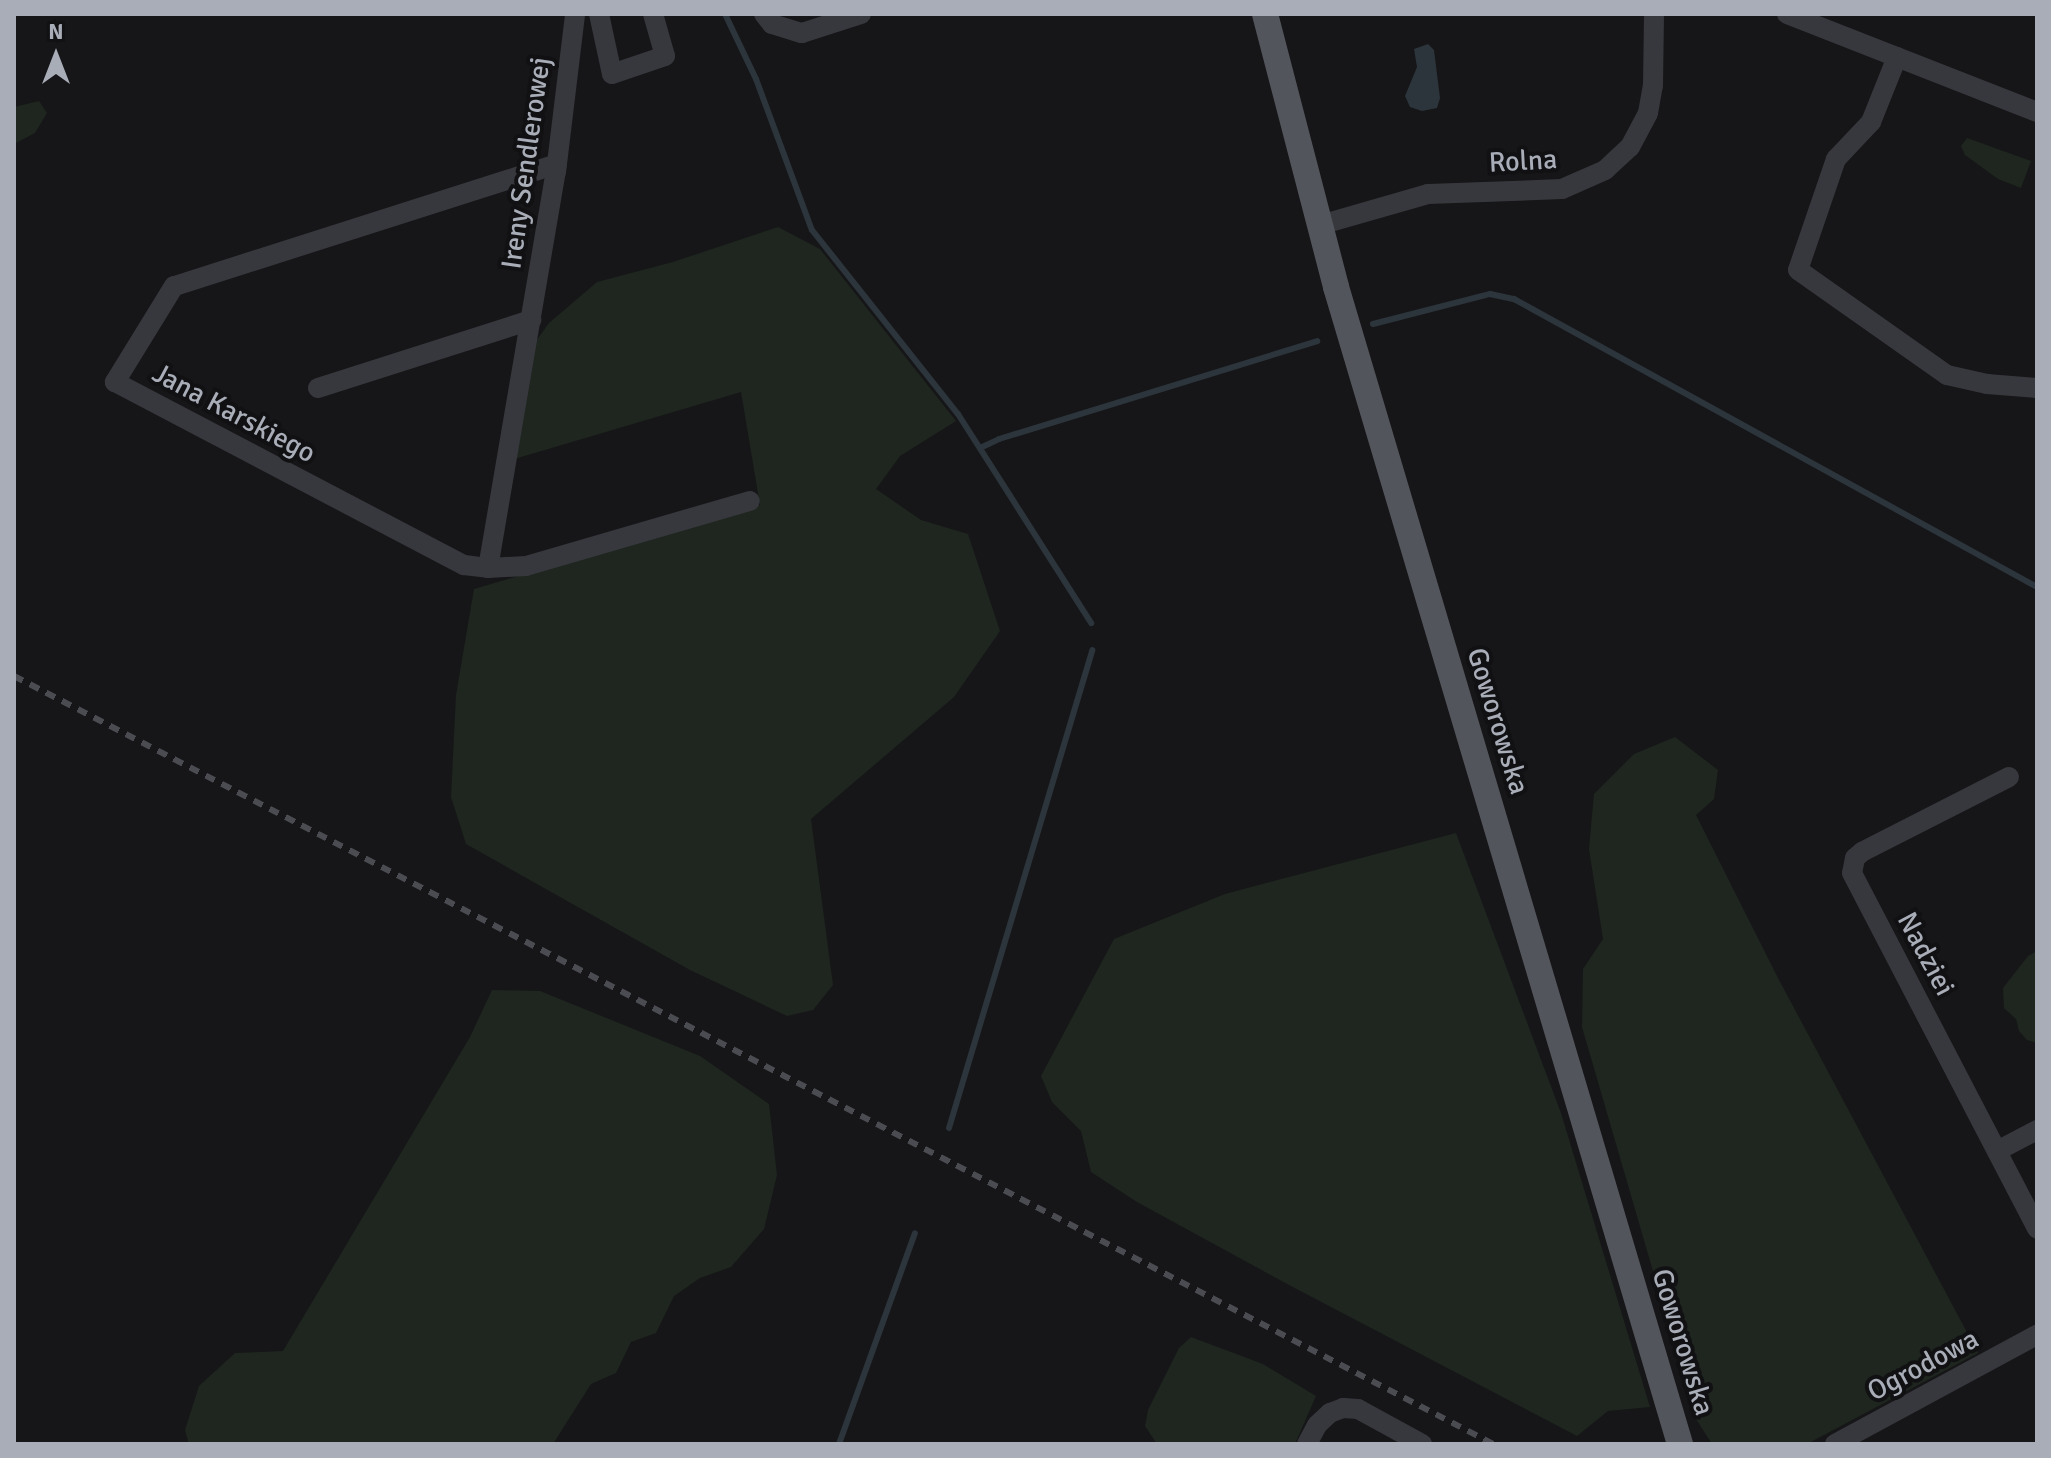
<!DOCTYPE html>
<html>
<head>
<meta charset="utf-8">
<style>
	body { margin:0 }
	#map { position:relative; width:2051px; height:1458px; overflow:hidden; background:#161618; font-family:Signika,sans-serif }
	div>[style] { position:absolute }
	.green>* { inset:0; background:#1e261f }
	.water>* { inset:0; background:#2c353c }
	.stream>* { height:6px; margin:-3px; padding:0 3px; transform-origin:3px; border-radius:3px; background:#2c353c }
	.minor>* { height:20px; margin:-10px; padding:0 10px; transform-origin:10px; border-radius:10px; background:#37383d }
	.major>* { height:26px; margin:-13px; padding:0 13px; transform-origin:13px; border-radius:13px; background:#53555c }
	.rail>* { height:6px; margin-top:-3px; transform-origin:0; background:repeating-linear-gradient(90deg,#4a4c52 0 10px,transparent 0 18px) }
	span { translate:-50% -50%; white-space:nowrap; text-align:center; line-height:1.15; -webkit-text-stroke:8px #111113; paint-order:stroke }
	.street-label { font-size:28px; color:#a8adb8 }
	.frame { position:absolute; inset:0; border:16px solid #a8adb8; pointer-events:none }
	.north { position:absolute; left:16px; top:16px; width:80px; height:80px; -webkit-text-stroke:6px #111113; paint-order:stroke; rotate:0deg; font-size:22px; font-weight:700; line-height:32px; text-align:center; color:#a8adb8 }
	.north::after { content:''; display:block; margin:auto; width:28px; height:36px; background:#a8adb8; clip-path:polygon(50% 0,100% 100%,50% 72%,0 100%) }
</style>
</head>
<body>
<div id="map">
	<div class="green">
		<div style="clip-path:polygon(39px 101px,47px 113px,35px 133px,14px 144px,14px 107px)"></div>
		<div style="clip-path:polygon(1967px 138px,2031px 161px,2021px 188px,1998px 179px,1965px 155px,1961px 146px)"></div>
		<div style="clip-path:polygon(778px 227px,820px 249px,956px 421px,900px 456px,876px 489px,921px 520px,968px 534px,1000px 631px,954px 697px,811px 819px,833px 985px,813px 1010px,787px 1016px,690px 970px,466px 844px,451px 797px,456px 695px,474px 589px,760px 505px,741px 392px,511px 460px,518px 366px,549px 323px,597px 282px,673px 262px)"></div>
		<div style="clip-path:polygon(1675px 737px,1718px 770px,1714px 799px,1696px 815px,1777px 976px,1978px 1353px,1807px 1444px,1712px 1444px,1696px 1419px,1582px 1027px,1583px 969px,1603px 939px,1589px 849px,1594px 794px,1634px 754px)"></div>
		<div style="clip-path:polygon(1456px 833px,1561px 1113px,1650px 1407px,1608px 1411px,1577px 1436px,1289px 1285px,1137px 1202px,1091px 1172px,1081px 1131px,1052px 1102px,1041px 1076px,1114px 939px,1225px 894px)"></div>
		<div style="clip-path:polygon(2037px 951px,2037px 1043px,2027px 1040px,2019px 1031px,2016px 1019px,2004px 1008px,2003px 988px,2028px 956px)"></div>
		<div style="clip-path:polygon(492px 990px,540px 991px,700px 1056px,769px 1104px,777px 1175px,764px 1229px,731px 1267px,700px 1278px,674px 1296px,656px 1333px,631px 1342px,616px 1373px,591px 1384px,553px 1444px,189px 1444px,185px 1430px,199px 1386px,235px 1353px,283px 1351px,470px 1037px)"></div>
		<div style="clip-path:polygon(1191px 1337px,1263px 1364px,1316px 1396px,1295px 1444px,1157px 1444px,1145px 1426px,1148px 1410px,1179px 1348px)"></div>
	</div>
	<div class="water">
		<div style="clip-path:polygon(1428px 44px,1434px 50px,1440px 98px,1437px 108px,1422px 111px,1410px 107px,1405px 96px,1417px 67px,1414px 49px)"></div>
	</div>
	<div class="stream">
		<div style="left:725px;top:14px;width:72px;rotate:64.5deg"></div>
		<div style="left:756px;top:79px;width:161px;rotate:69.7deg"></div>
		<div style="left:812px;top:230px;width:235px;rotate:51.6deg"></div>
		<div style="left:958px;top:414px;width:248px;rotate:57.5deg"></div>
		<div style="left:1373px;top:324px;width:121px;rotate:-14.4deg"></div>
		<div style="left:1490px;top:294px;width:25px;rotate:12deg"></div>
		<div style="left:1514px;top:299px;width:597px;rotate:28.84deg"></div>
		<div style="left:980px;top:448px;width:21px;rotate:-25deg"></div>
		<div style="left:999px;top:439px;width:333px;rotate:-17.1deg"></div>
		<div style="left:949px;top:1128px;width:499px;rotate:-73.3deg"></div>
		<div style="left:839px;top:1444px;width:224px;rotate:-70.2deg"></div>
	</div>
	<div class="minor">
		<div style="left:599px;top:14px;width:61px;rotate:77.8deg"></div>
		<div style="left:612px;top:74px;width:56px;rotate:-18.8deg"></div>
		<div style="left:665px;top:56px;width:44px;rotate:-105.9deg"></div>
		<div style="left:764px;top:14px;width:13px;rotate:51deg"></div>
		<div style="left:772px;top:24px;width:31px;rotate:17deg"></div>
		<div style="left:802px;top:33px;width:62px;rotate:-17.9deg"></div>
		<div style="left:1787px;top:14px;width:269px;rotate:21.4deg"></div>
		<div style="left:1897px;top:57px;width:70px;rotate:111.8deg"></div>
		<div style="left:1871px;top:122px;width:51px;rotate:133.4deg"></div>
		<div style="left:1836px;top:159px;width:117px;rotate:108.9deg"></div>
		<div style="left:1798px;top:270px;width:182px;rotate:35.2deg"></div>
		<div style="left:1947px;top:375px;width:41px;rotate:12.7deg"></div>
		<div style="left:1987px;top:384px;width:50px;rotate:4.6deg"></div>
		<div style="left:557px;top:164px;width:402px;rotate:162.3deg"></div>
		<div style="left:174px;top:286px;width:113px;rotate:121.6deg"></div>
		<div style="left:115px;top:382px;width:394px;rotate:27.7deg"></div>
		<div style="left:464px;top:565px;width:24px;rotate:7deg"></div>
		<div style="left:488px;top:568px;width:38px;rotate:-3deg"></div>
		<div style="left:526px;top:566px;width:233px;rotate:-16.2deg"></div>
		<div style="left:1320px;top:225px;width:112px;rotate:-16deg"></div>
		<div style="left:1428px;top:194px;width:134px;rotate:-2.1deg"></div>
		<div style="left:1562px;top:189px;width:47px;rotate:-23.8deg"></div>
		<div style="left:1605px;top:170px;width:34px;rotate:-43deg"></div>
		<div style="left:1630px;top:147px;width:38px;rotate:-62deg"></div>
		<div style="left:1648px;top:113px;width:27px;rotate:-80deg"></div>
		<div style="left:1653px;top:86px;width:72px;rotate:-89.2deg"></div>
		<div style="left:318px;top:388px;width:224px;rotate:-17.7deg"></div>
		<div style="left:488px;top:568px;width:402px;rotate:-80.3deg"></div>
		<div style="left:556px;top:172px;width:159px;rotate:-83.1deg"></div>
		<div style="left:2009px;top:777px;width:165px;rotate:153deg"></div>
		<div style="left:1862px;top:852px;width:9px;rotate:139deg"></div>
		<div style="left:1855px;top:858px;width:15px;rotate:101deg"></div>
		<div style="left:1852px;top:873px;width:401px;rotate:62.5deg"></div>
		<div style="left:1997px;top:1151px;width:45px;rotate:-27.7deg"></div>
		<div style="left:1307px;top:1444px;width:21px;rotate:-62deg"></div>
		<div style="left:1317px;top:1425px;width:18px;rotate:-43deg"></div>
		<div style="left:1330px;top:1413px;width:14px;rotate:-21deg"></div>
		<div style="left:1343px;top:1408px;width:15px;rotate:4deg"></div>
		<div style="left:1358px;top:1409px;width:73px;rotate:28.7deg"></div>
		<div style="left:1835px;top:1444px;width:230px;rotate:-28.4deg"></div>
	</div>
	<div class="major">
		<div style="left:1265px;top:14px;width:282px;rotate:75.4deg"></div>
		<div style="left:1336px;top:287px;width:1207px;rotate:73.44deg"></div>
	</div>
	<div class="rail">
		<div style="left:14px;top:676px;width:1667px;rotate:27.44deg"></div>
	</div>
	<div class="street-label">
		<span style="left:1523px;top:161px;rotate:-3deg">Rolna</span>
		<span style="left:526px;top:163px;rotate:-82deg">Ireny Sendlerowej</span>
		<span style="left:234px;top:413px;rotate:28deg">Jana Karskiego</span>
		<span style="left:1498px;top:721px;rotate:73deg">Goworowska</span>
		<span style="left:1926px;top:954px;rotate:62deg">Nadziei</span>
		<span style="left:1683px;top:1342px;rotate:73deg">Goworowska</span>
		<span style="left:1923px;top:1365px;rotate:-28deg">Ogrodowa</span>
	</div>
	<div class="frame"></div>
	<div class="north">N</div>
</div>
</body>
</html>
